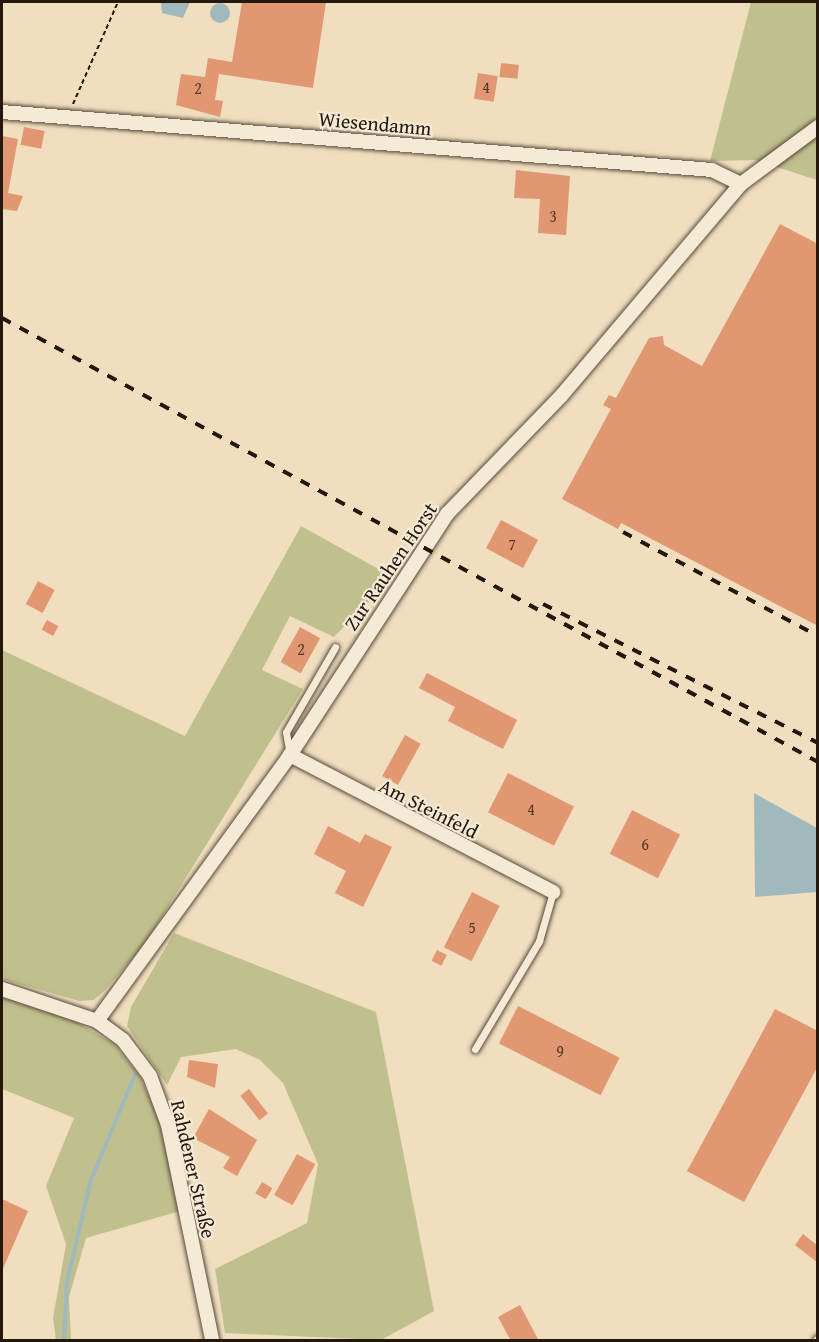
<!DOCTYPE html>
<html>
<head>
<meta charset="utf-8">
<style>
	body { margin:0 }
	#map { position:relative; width:819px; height:1342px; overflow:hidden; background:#f0debf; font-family:"Gentium Book Plus",serif }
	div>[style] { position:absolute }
	.green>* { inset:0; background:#c0c08e }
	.water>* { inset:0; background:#a0b9bd }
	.round { border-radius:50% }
	.stream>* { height:4px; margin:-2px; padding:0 2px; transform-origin:2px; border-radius:2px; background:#a0b9bd }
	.building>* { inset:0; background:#e09772; transform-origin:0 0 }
	.path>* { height:2px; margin-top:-1px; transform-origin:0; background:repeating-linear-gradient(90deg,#24180d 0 4.5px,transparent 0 7.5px) }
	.roads { filter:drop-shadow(0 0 2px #574a3a) drop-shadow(0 0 2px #574a3a) }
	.service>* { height:7px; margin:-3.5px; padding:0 3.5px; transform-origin:3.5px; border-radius:3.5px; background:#f5ead5 }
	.minor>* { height:14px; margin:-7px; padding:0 7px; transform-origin:7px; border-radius:7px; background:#f5ead5 }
	.rail>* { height:4px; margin-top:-2px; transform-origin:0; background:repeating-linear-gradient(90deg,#24180d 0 10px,transparent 0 20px) }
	span { translate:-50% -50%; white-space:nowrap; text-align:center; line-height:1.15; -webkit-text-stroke:4.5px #f5ead5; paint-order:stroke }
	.number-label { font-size:16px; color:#533826 }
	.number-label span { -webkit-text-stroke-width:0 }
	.street-label { font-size:20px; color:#24180d }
	.frame { position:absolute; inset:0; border:3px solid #24180d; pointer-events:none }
</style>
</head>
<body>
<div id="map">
	<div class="green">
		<div style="clip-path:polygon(751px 2px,817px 2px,817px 180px,755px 160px,710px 161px)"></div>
		<div style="clip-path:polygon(301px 526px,393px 577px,334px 637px,290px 616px,262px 670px,303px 689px,144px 945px,105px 990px,94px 1000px,79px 1001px,2px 979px,2px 650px,185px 736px)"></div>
		<div style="clip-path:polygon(174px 933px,376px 1012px,434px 1311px,381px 1340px,225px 1333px,215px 1269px,307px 1223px,318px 1164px,283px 1083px,260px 1060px,236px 1049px,181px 1057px,167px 1085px,127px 1026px,131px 1007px)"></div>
		<div style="clip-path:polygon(2px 997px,67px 1016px,114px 1044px,139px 1075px,158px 1117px,180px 1211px,86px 1238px,69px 1297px,71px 1340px,56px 1340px,53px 1318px,66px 1244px,46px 1186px,74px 1118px,2px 1089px)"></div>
	</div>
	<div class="water">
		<div style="clip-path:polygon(161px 2px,190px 2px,183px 18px,162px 13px)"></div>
		<div class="round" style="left:210px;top:3px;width:20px;height:20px"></div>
		<div style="clip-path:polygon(754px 793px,817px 828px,817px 892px,755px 897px)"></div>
	</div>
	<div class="stream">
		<div style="left:64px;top:1340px;width:58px;rotate:-87deg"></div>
		<div style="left:67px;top:1282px;width:105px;rotate:-76.8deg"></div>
		<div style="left:91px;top:1180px;width:114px;rotate:-67.3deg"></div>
	</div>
	<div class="building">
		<div style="clip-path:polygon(242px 2px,326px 2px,313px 88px,219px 74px,215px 100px,223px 101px,220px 117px,176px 105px,181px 74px,205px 77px,208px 58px,232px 62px)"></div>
		<div style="left:501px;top:63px;width:18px;height:14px;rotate:6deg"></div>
		<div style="left:478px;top:73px;width:20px;height:26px;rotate:9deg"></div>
		<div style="left:24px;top:127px;width:21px;height:18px;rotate:11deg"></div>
		<div style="clip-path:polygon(2px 136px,18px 139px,8px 193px,23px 196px,17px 211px,2px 209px)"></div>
		<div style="clip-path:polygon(516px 170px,570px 176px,566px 235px,538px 233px,540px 199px,514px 198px)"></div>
		<div style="clip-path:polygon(780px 224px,818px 244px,818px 626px,621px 523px,618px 529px,562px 499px,611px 409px,603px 405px,609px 395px,616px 398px,649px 338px,663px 336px,664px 345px,702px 366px)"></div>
		<div style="left:501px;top:520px;width:42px;height:32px;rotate:28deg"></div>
		<div style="left:38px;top:581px;width:19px;height:26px;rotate:28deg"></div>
		<div style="left:47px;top:620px;width:13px;height:11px;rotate:29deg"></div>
		<div style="left:300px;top:627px;width:23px;height:40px;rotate:29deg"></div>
		<div style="clip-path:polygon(427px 673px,517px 720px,503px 749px,448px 721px,455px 707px,419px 688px)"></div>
		<div style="left:405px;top:735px;width:18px;height:47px;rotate:29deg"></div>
		<div style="left:508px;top:773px;width:74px;height:44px;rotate:27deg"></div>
		<div style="left:632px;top:810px;width:54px;height:49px;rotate:27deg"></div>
		<div style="clip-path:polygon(328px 826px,360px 843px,365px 834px,392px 847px,363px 907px,335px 893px,346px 871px,314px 854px)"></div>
		<div style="left:472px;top:892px;width:31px;height:62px;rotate:27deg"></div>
		<div style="left:437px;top:950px;width:11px;height:12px;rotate:27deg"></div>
		<div style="left:518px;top:1006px;width:114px;height:42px;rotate:27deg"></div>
		<div style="clip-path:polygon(775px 1009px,818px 1031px,818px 1066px,744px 1202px,687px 1171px)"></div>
		<div style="clip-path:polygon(189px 1060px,218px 1064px,215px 1088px,187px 1077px)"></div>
		<div style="left:249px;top:1089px;width:31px;height:11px;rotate:52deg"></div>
		<div style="clip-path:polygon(209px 1109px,257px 1140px,237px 1176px,223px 1168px,230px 1157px,193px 1138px)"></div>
		<div style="left:297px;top:1154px;width:21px;height:47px;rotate:29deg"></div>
		<div style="left:262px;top:1182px;width:12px;height:13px;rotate:31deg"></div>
		<div style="clip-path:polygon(2px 1199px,28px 1211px,2px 1271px)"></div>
		<div style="clip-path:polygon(803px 1234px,818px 1246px,818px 1263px,795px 1245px)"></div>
		<div style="clip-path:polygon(520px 1305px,539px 1341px,511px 1341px,498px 1317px)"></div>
	</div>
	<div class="path">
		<div style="left:73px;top:104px;width:111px;rotate:-66.2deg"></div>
	</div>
	<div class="roads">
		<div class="service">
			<div style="left:290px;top:755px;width:23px;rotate:-100deg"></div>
			<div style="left:286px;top:732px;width:98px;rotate:-60deg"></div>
			<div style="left:475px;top:1049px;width:126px;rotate:-59.3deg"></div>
			<div style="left:539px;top:941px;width:51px;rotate:-74.1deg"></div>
			<div style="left:816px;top:1340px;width:3px;rotate:-45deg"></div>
		</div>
		<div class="minor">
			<div style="left:2px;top:112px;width:712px;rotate:4.67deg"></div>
			<div style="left:712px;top:170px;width:32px;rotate:26deg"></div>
			<div style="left:290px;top:755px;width:297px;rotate:27.5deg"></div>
			<div style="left:2px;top:989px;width:100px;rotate:18.6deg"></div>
			<div style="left:97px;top:1021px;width:32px;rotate:36deg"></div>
			<div style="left:123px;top:1040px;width:45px;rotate:53.1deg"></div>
			<div style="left:150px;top:1076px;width:52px;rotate:69.8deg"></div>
			<div style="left:168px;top:1125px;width:219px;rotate:78.4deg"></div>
			<div style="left:97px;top:1021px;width:329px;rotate:-54deg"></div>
			<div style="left:290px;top:755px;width:288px;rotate:-56.9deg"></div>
			<div style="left:447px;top:514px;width:165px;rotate:-46deg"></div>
			<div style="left:562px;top:395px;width:277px;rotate:-49.7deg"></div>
			<div style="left:741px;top:184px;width:96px;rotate:-36.5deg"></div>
		</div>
	</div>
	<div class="rail">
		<div style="left:2px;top:318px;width:929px;rotate:28.55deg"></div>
		<div style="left:623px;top:532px;width:221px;rotate:28.1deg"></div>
		<div style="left:543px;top:604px;width:308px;rotate:26.8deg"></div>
	</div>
	<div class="number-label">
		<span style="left:486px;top:87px">4</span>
		<span style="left:198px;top:88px">2</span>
		<span style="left:553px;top:216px">3</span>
		<span style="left:512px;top:544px">7</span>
		<span style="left:301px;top:649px">2</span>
		<span style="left:531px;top:809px">4</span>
		<span style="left:645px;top:844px">6</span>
		<span style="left:472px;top:927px">5</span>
		<span style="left:560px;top:1051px">9</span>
	</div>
	<div class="street-label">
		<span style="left:375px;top:123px;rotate:5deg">Wiesendamm</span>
		<span style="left:390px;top:566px;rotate:-56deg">Zur Rauhen Horst</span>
		<span style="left:429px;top:808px;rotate:27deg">Am Steinfeld</span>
		<span style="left:194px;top:1169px;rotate:77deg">Rahdener Straße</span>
	</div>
	<div class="frame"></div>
</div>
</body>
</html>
